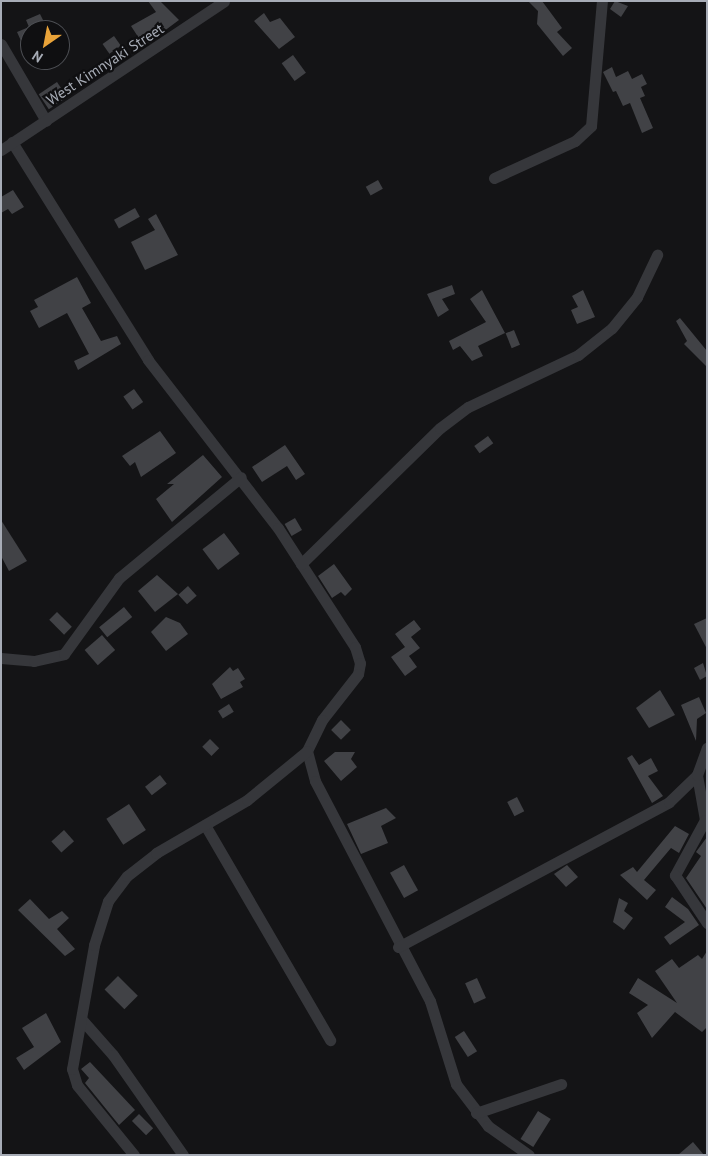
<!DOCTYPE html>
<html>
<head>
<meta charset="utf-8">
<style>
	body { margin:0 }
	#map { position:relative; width:708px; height:1156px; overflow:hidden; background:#141416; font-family:"PT Sans",sans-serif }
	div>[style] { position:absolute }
	.building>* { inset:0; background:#414246; transform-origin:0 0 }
	.minor>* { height:11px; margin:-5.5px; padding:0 5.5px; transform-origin:5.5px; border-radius:5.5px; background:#36373b }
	span { translate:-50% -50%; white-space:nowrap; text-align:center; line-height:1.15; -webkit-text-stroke:4.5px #0f0f11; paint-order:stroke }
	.street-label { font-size:15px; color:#a7acb6 }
	.frame { position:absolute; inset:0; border:2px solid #a7acb6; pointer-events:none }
	.north { position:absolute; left:20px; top:20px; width:50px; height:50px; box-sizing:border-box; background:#0f0f11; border:1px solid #4c4e53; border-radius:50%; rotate:213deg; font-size:14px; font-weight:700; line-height:20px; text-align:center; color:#a7acb6 }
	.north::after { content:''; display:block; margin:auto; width:18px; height:22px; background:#e9a339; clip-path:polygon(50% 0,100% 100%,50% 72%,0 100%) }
</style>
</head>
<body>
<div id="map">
	<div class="building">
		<div style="clip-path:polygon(148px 1px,160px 1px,179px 20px,144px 46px,131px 26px,156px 12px)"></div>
		<div style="clip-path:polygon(528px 1px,542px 1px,562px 28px,557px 32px,572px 48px,563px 56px,537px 24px,538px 11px)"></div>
		<div style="clip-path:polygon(615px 1px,628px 6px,621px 17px,610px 9px)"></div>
		<div style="clip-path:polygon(264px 13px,270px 22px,280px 18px,295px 37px,279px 49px,254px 21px)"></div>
		<div style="clip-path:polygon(40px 14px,48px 30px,30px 30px,30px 61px,17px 32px,29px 27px,26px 20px)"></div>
		<div style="left:114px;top:36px;width:12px;height:14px;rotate:55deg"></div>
		<div style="left:293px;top:55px;width:22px;height:14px;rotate:54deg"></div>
		<div style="clip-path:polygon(612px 67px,616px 77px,628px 71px,632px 79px,642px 74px,647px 84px,641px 87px,645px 96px,640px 98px,653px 128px,642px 133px,630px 103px,623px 106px,616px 91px,613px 92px,603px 72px)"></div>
		<div style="left:57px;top:82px;width:18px;height:22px;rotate:56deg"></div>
		<div style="left:378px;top:180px;width:10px;height:14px;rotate:61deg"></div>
		<div style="clip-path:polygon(13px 190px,24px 207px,12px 214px,8px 209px,1px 213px,1px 197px)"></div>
		<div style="left:135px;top:208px;width:10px;height:24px;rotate:61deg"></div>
		<div style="clip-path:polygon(156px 214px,178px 255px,145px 270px,131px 242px,155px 230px,148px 219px)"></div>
		<div style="clip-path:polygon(77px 277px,91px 303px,82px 308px,101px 341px,117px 336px,121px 344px,78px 370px,74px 361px,89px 354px,67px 313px,39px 328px,30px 311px,38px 307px,34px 300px)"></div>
		<div style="clip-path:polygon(452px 285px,455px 294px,442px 299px,449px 310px,438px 317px,427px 294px)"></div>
		<div style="clip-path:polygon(482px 290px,505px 333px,478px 346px,483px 356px,472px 361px,460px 346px,453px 350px,449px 341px,486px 322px,470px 299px)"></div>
		<div style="clip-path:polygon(583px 290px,595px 317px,577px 324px,571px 310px,578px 307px,572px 296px)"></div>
		<div style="clip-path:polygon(680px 318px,707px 351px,707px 367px,684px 344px,687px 341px,676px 321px)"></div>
		<div style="left:514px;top:330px;width:16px;height:9px;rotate:68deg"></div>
		<div style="left:134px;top:389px;width:16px;height:13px;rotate:55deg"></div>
		<div style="clip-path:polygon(160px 431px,176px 453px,141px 477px,135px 462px,130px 466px,122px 456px)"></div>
		<div style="left:488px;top:436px;width:9px;height:17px;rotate:54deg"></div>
		<div style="clip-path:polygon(285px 445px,305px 474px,296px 480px,287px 466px,262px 482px,252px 467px)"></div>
		<div style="clip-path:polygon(203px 455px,222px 477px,172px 522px,156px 499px,174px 484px,167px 484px)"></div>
		<div style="left:295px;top:518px;width:14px;height:12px;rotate:60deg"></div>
		<div style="clip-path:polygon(1px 520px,27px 561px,9px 571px,1px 556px)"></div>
		<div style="left:224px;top:533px;width:26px;height:27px;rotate:53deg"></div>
		<div style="clip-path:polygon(334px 564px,352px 589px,345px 596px,341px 592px,332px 598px,318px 576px)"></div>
		<div style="clip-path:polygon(157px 575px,178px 594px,155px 612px,138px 591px)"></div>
		<div style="left:188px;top:586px;width:13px;height:13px;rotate:48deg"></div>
		<div style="left:124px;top:607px;width:13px;height:32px;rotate:51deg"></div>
		<div style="left:57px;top:612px;width:21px;height:11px;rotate:45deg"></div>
		<div style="clip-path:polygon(166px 617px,180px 623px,188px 634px,166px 651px,151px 632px)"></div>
		<div style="clip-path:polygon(707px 618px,707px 649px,694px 624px)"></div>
		<div style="clip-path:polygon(414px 620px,421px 629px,411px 637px,420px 648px,409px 656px,417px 667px,405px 676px,391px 657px,405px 647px,395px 634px)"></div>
		<div style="left:102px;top:635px;width:20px;height:23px;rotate:49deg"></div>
		<div style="clip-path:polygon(703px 663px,707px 676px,700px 680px,694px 668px)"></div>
		<div style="clip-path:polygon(230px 667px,233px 671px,238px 668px,245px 679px,240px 682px,243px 687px,221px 699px,212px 684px)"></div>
		<div style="clip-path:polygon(660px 690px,675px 715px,649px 728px,636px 708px)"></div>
		<div style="clip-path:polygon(699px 697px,706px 713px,697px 719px,696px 741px,681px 705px)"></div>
		<div style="left:229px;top:704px;width:9px;height:13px;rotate:58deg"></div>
		<div style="left:341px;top:720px;width:14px;height:14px;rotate:45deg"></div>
		<div style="left:210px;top:739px;width:13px;height:11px;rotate:45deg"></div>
		<div style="clip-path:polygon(335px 752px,355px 752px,351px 759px,357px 767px,341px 781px,324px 761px)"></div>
		<div style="clip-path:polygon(632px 755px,639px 765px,651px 758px,658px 771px,648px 776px,663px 796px,652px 803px,627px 758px)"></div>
		<div style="left:160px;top:775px;width:11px;height:19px;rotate:52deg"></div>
		<div style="left:517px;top:797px;width:16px;height:11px;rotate:63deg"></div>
		<div style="left:129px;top:804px;width:31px;height:27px;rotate:57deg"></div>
		<div style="clip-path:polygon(386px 808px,396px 818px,381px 826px,388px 843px,361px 854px,347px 824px)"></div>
		<div style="clip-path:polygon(675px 826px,689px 834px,679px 853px,671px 848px,644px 880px,656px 890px,647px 900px,620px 875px,633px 867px,637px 872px)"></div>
		<div style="left:64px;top:830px;width:15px;height:17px;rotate:48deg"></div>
		<div style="clip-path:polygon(707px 837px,707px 909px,686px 878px,701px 856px,696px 852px)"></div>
		<div style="left:404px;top:865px;width:29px;height:16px;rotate:61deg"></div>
		<div style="clip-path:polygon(567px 865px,578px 877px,566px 887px,554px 874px)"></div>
		<div style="clip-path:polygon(672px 897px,688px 909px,699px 925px,670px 945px,664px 937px,685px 922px,665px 907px)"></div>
		<div style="clip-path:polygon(619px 898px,628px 903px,624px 911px,633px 918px,624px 930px,613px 922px)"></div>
		<div style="clip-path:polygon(30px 899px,49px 919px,62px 911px,69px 918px,57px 929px,75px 949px,65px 956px,18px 910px)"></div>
		<div style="clip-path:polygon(707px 951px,707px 1027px,702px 1032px,675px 1012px,652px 1038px,637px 1013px,648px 1005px,629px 993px,638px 978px,677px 1003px,655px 971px,672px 959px,679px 968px,698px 955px,702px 959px)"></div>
		<div style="left:118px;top:976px;width:28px;height:19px;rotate:45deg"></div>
		<div style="left:477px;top:978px;width:22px;height:13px;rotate:66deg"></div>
		<div style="clip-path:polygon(46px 1013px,61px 1042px,24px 1070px,16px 1058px,34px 1047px,22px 1028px)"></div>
		<div style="left:464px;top:1031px;width:24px;height:11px;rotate:57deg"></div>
		<div style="clip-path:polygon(90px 1062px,135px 1110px,119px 1125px,85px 1083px,89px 1078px,81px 1069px)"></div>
		<div style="left:538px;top:1111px;width:15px;height:33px;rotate:32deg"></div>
		<div style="left:139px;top:1114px;width:20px;height:10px;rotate:45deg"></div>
		<div style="clip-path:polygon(693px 1142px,704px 1155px,678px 1155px)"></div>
	</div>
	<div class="minor">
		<div style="left:1px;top:44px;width:89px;rotate:59.7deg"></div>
		<div style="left:12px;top:142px;width:257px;rotate:58deg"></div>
		<div style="left:148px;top:360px;width:212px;rotate:52.3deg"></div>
		<div style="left:278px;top:528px;width:142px;rotate:57.1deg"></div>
		<div style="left:355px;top:647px;width:17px;rotate:73deg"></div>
		<div style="left:360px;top:663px;width:11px;rotate:100deg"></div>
		<div style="left:358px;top:674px;width:58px;rotate:128deg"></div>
		<div style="left:322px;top:720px;width:34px;rotate:116deg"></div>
		<div style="left:307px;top:751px;width:31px;rotate:75deg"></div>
		<div style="left:315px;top:781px;width:248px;rotate:62.4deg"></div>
		<div style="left:430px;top:1001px;width:87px;rotate:72.6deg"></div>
		<div style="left:456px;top:1084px;width:53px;rotate:52.7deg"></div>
		<div style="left:488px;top:1126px;width:50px;rotate:35.3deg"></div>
		<div style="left:1px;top:150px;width:268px;rotate:-33.7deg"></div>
		<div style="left:494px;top:178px;width:89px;rotate:-24.6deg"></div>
		<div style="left:575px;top:141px;width:22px;rotate:-43deg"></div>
		<div style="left:591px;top:126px;width:125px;rotate:-85deg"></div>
		<div style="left:301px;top:564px;width:194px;rotate:-44.4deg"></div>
		<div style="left:440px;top:428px;width:35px;rotate:-37deg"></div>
		<div style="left:468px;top:407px;width:122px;rotate:-25.3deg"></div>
		<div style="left:578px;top:355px;width:43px;rotate:-38.5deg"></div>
		<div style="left:612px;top:328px;width:40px;rotate:-51deg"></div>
		<div style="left:637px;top:297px;width:47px;rotate:-64.5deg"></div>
		<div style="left:1px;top:658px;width:33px;rotate:5deg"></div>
		<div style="left:34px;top:661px;width:31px;rotate:-13deg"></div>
		<div style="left:64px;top:654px;width:94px;rotate:-54.1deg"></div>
		<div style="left:119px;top:578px;width:158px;rotate:-39.6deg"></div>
		<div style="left:697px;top:775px;width:46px;rotate:79.9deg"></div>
		<div style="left:705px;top:820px;width:63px;rotate:118.6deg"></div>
		<div style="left:675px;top:875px;width:58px;rotate:56.3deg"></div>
		<div style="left:205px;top:825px;width:249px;rotate:59.8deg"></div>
		<div style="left:398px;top:947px;width:307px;rotate:-28.1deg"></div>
		<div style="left:669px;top:802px;width:39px;rotate:-44deg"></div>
		<div style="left:697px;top:775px;width:29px;rotate:-70deg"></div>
		<div style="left:83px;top:1021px;width:45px;rotate:48.6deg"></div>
		<div style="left:113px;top:1055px;width:122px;rotate:55deg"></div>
		<div style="left:476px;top:1113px;width:90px;rotate:-18.8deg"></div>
		<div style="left:134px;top:1155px;width:90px;rotate:-129.2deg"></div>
		<div style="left:77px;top:1085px;width:17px;rotate:-107deg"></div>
		<div style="left:72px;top:1069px;width:126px;rotate:-79.9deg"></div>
		<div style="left:94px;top:945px;width:46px;rotate:-72.3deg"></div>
		<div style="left:108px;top:901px;width:31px;rotate:-53deg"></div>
		<div style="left:127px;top:876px;width:37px;rotate:-38deg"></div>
		<div style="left:156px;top:853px;width:105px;rotate:-30.2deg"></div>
		<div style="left:247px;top:800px;width:77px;rotate:-39.2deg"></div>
	</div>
	<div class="street-label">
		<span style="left:105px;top:64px;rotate:-33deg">West Kimnyaki Street</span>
	</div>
	<div class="frame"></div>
	<div class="north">N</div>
</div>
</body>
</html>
